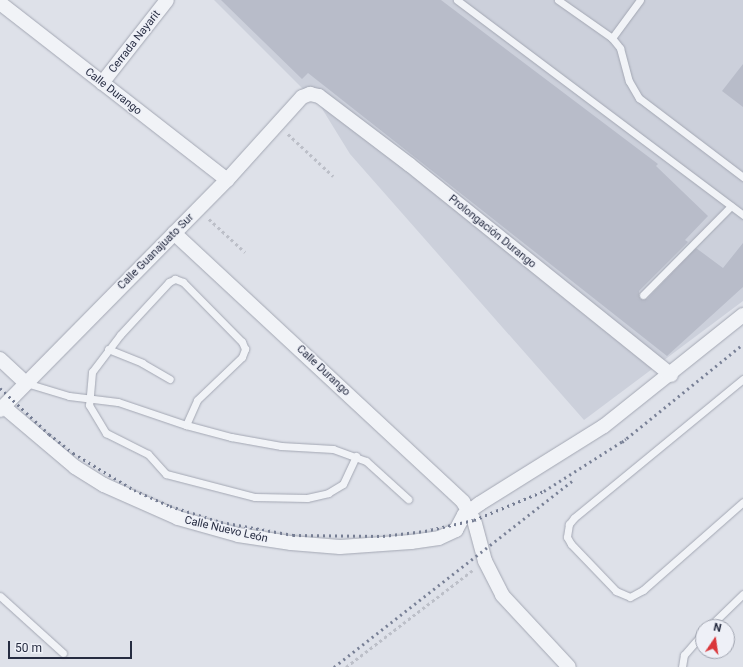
<!DOCTYPE html>
<html>
<head>
<meta charset="utf-8">
<style>
	body { margin:0 }
	#map { position:relative; width:743px; height:667px; overflow:hidden; background:#dee1e9; font-family:Roboto,sans-serif }
	div>[style] { position:absolute }
	.built>* { inset:0; background:#ccd0db }
	.building>* { inset:0; background:#b8bcc9 }
	.path>* { height:2.5px; margin-top:-1.25px; transform-origin:0; background:repeating-linear-gradient(90deg,#bcbfc8 0 3px,transparent 0 6px) }
	.roads { filter:drop-shadow(0 0 1px #a3a7b3) drop-shadow(0 0 1px #a3a7b3) }
	.lane>* { height:7px; margin:-3.5px; padding:0 3.5px; transform-origin:3.5px; border-radius:3.5px; background:#f1f3f7 }
	.street>* { height:14px; margin:-7px; padding:0 7px; transform-origin:7px; border-radius:7px; background:#f1f3f7 }
	.rail>* { height:3px; margin-top:-1.5px; transform-origin:0; background:repeating-linear-gradient(90deg,#767e94 0 2px,transparent 0 6px) }
	span { translate:-50% -50%; white-space:nowrap; text-align:center; line-height:1.15; -webkit-text-stroke:3px #eef0f7; paint-order:stroke }
	.street-label { font-size:11px; color:#262c41 }
	.north { position:absolute; left:695px; top:619px; width:40px; height:40px; box-sizing:border-box; background:#eef0f7; border:1px solid #9ea2ae; border-radius:50%; rotate:13deg; font-size:11px; font-weight:700; line-height:16px; text-align:center; color:#262c41 }
	.north::after { content:''; display:block; margin:auto; width:14px; height:18px; background:#da373b; clip-path:polygon(50% 0,100% 100%,50% 72%,0 100%) }
	.scale { position:absolute; left:8px; top:641px; width:124px; height:18px; box-sizing:border-box; border:2px solid #262c41; border-top:0; padding-left:5px; font-size:12px; line-height:14px; white-space:nowrap; color:#262c41; -webkit-text-stroke:3px #eef0f7; paint-order:stroke }
</style>
</head>
<body>
<div id="map">
	<div class="built">
		<div style="clip-path:polygon(214px 0,743px 0,743px 301px,584px 420px,350px 154px,321px 107px)"></div>
	</div>
	<div class="building">
		<div style="clip-path:polygon(221px 0,441px 0,658px 164px,656px 166px,708px 216px,685px 240px,688px 242px,639px 291px,640px 299px,647px 299px,696px 248px,723px 268px,743px 243px,743px 287px,667px 356px,308px 73px,302px 79px)"></div>
		<div style="clip-path:polygon(743px 64px,743px 107px,722px 91px)"></div>
	</div>
	<div class="path">
		<div style="left:288px;top:134px;width:62px;rotate:43deg"></div>
		<div style="left:209px;top:219px;width:49px;rotate:42.5deg"></div>
		<div style="left:346px;top:667px;width:161px;rotate:-37.4deg"></div>
	</div>
	<div class="roads">
		<div class="lane">
			<div style="left:457px;top:0;width:358px;rotate:36.9deg"></div>
			<div style="left:558px;top:0;width:66px;rotate:35.1deg"></div>
			<div style="left:612px;top:38px;width:13px;rotate:51deg"></div>
			<div style="left:620px;top:48px;width:34px;rotate:75deg"></div>
			<div style="left:629px;top:81px;width:20px;rotate:60deg"></div>
			<div style="left:639px;top:98px;width:131px;rotate:37.2deg"></div>
			<div style="left:612px;top:38px;width:47px;rotate:-53.6deg"></div>
			<div style="left:643px;top:295px;width:125px;rotate:-45.3deg"></div>
			<div style="left:108px;top:349px;width:37px;rotate:22deg"></div>
			<div style="left:142px;top:363px;width:32px;rotate:30deg"></div>
			<div style="left:743px;top:379px;width:219px;rotate:140.6deg"></div>
			<div style="left:574px;top:518px;width:8px;rotate:130deg"></div>
			<div style="left:569px;top:524px;width:13px;rotate:99deg"></div>
			<div style="left:567px;top:537px;width:8px;rotate:60deg"></div>
			<div style="left:571px;top:544px;width:65px;rotate:46.2deg"></div>
			<div style="left:616px;top:591px;width:15px;rotate:23deg"></div>
			<div style="left:630px;top:597px;width:15px;rotate:-28deg"></div>
			<div style="left:643px;top:590px;width:133px;rotate:-41.3deg"></div>
			<div style="left:26px;top:383px;width:45px;rotate:16.8deg"></div>
			<div style="left:69px;top:396px;width:49px;rotate:7deg"></div>
			<div style="left:118px;top:402px;width:72px;rotate:18.7deg"></div>
			<div style="left:186px;top:425px;width:47px;rotate:14.9deg"></div>
			<div style="left:231px;top:437px;width:51px;rotate:10.2deg"></div>
			<div style="left:281px;top:446px;width:52px;rotate:3.3deg"></div>
			<div style="left:333px;top:449px;width:35px;rotate:20deg"></div>
			<div style="left:366px;top:461px;width:57px;rotate:42.1deg"></div>
			<div style="left:186px;top:425px;width:27px;rotate:-66deg"></div>
			<div style="left:197px;top:400px;width:62px;rotate:-43.7deg"></div>
			<div style="left:242px;top:357px;width:9px;rotate:-69deg"></div>
			<div style="left:245px;top:349px;width:8px;rotate:-113deg"></div>
			<div style="left:242px;top:342px;width:84px;rotate:-134.5deg"></div>
			<div style="left:183px;top:282px;width:9px;rotate:-159deg"></div>
			<div style="left:175px;top:279px;width:7px;rotate:153deg"></div>
			<div style="left:169px;top:282px;width:72px;rotate:132.8deg"></div>
			<div style="left:120px;top:335px;width:46px;rotate:127.1deg"></div>
			<div style="left:92px;top:372px;width:33px;rotate:95deg"></div>
			<div style="left:89px;top:405px;width:33px;rotate:59deg"></div>
			<div style="left:106px;top:433px;width:47px;rotate:26.6deg"></div>
			<div style="left:148px;top:454px;width:27px;rotate:48deg"></div>
			<div style="left:166px;top:474px;width:92px;rotate:14.5deg"></div>
			<div style="left:255px;top:497px;width:52px;rotate:1.1deg"></div>
			<div style="left:307px;top:498px;width:22px;rotate:-13deg"></div>
			<div style="left:328px;top:493px;width:17px;rotate:-31deg"></div>
			<div style="left:343px;top:484px;width:31px;rotate:-65deg"></div>
			<div style="left:0;top:596px;width:85px;rotate:42.1deg"></div>
			<div style="left:709px;top:627px;width:47px;rotate:-44.1deg"></div>
			<div style="left:682px;top:667px;width:12px;rotate:-81deg"></div>
			<div style="left:684px;top:655px;width:29px;rotate:-49deg"></div>
		</div>
		<div class="street">
			<div style="left:0;top:3px;width:288px;rotate:37.9deg"></div>
			<div style="left:102px;top:83px;width:105px;rotate:-51.9deg"></div>
			<div style="left:174px;top:233px;width:395px;rotate:42.9deg"></div>
			<div style="left:463px;top:502px;width:21px;rotate:59deg"></div>
			<div style="left:474px;top:520px;width:42px;rotate:75deg"></div>
			<div style="left:485px;top:561px;width:38px;rotate:63deg"></div>
			<div style="left:502px;top:595px;width:98px;rotate:47.1deg"></div>
			<div style="left:0;top:359px;width:35px;rotate:43deg"></div>
			<div style="left:4px;top:407px;width:93px;rotate:40.2deg"></div>
			<div style="left:75px;top:467px;width:34px;rotate:32deg"></div>
			<div style="left:104px;top:485px;width:81px;rotate:24deg"></div>
			<div style="left:178px;top:518px;width:62px;rotate:15.8deg"></div>
			<div style="left:238px;top:535px;width:54px;rotate:8.6deg"></div>
			<div style="left:291px;top:543px;width:49px;rotate:4.7deg"></div>
			<div style="left:340px;top:547px;width:71px;rotate:-4deg"></div>
			<div style="left:411px;top:542px;width:28px;rotate:-8deg"></div>
			<div style="left:439px;top:538px;width:19px;rotate:-25deg"></div>
			<div style="left:456px;top:530px;width:17px;rotate:-62deg"></div>
			<div style="left:464px;top:515px;width:19px;rotate:-36deg"></div>
			<div style="left:479px;top:504px;width:147px;rotate:-32deg"></div>
			<div style="left:604px;top:426px;width:178px;rotate:-38.6deg"></div>
			<div style="left:0;top:410px;width:323px;rotate:-45.4deg"></div>
			<div style="left:227px;top:180px;width:112px;rotate:-47.9deg"></div>
			<div style="left:302px;top:97px;width:9px;rotate:-21deg"></div>
			<div style="left:310px;top:94px;width:9px;rotate:13deg"></div>
			<div style="left:319px;top:96px;width:114px;rotate:37.2deg"></div>
			<div style="left:410px;top:165px;width:335px;rotate:38.8deg"></div>
		</div>
	</div>
	<div class="rail">
		<div style="left:0;top:388px;width:67px;rotate:43.2deg"></div>
		<div style="left:49px;top:434px;width:31px;rotate:38deg"></div>
		<div style="left:73px;top:453px;width:71px;rotate:31.2deg"></div>
		<div style="left:134px;top:490px;width:39px;rotate:24deg"></div>
		<div style="left:170px;top:506px;width:53px;rotate:17.4deg"></div>
		<div style="left:221px;top:522px;width:73px;rotate:10.2deg"></div>
		<div style="left:293px;top:535px;width:90px;rotate:0.6deg"></div>
		<div style="left:383px;top:536px;width:42px;rotate:-6.8deg"></div>
		<div style="left:425px;top:531px;width:50px;rotate:-12.7deg"></div>
		<div style="left:474px;top:520px;width:76px;rotate:-22.5deg"></div>
		<div style="left:544px;top:491px;width:97px;rotate:-32.4deg"></div>
		<div style="left:622px;top:442px;width:156px;rotate:-39deg"></div>
		<div style="left:334px;top:667px;width:306px;rotate:-38deg"></div>
	</div>
	<div class="street-label">
		<span style="left:135px;top:42px;rotate:-52deg">Cerrada Nayarit</span>
		<span style="left:113px;top:92px;rotate:38deg">Calle Durango</span>
		<span style="left:492px;top:232px;rotate:39deg">Prolongación Durango</span>
		<span style="left:156px;top:252px;rotate:-45deg">Calle Guanajuato Sur</span>
		<span style="left:323px;top:371px;rotate:43deg">Calle Durango</span>
		<span style="left:226px;top:530px;rotate:13deg">Calle Nuevo León</span>
	</div>
	<div class="north">N</div>
	<div class="scale">50 m</div>
</div>
</body>
</html>
